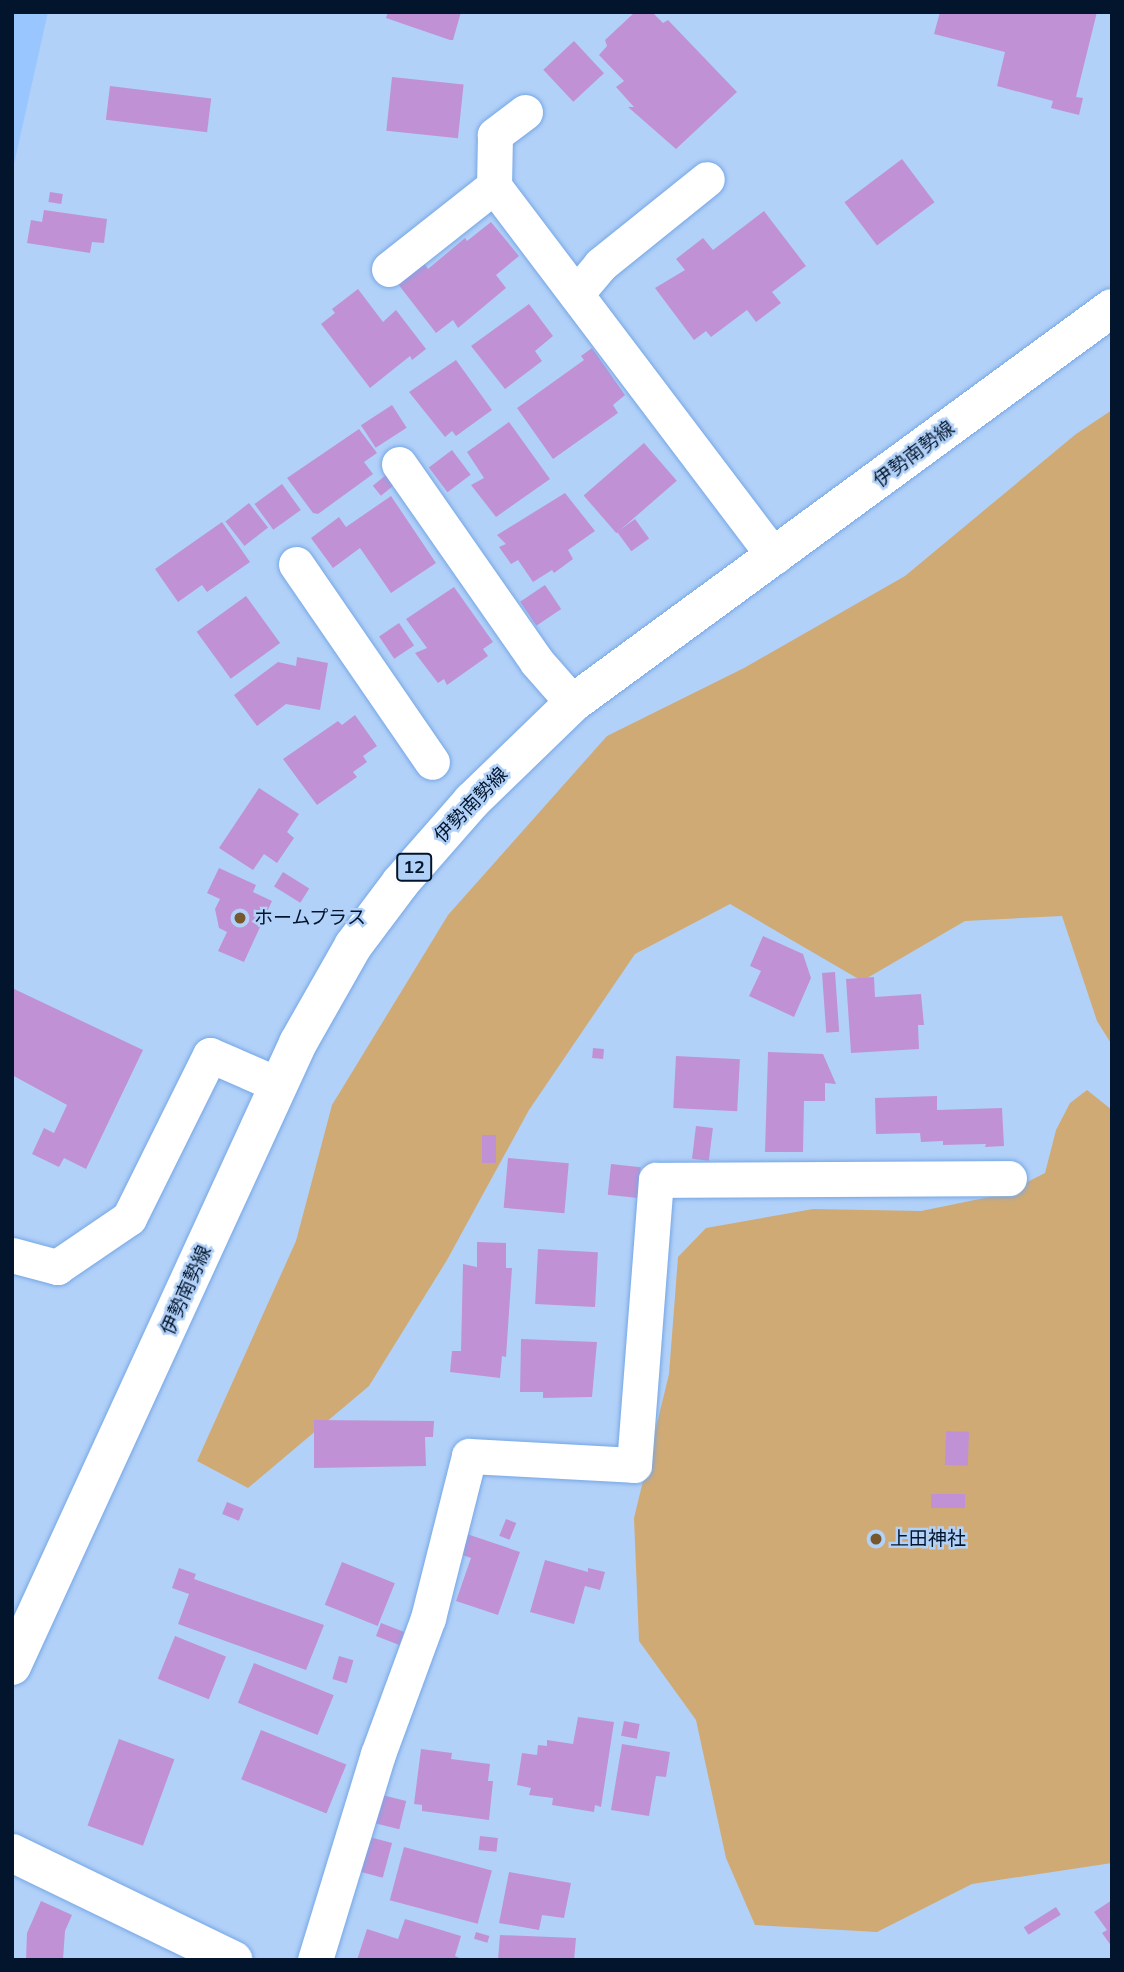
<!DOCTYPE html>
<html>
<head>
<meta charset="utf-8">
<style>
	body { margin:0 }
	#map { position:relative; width:1124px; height:1972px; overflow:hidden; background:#b2d1f8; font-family:Mulish,"Noto Sans JP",sans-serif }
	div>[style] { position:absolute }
	.built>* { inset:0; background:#9ac6ff }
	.green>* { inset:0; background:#d0aa75 }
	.building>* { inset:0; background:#c092d5; transform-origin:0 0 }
	.roads { filter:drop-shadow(0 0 2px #76a7e6) drop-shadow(0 0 2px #76a7e6) }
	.street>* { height:35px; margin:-17.5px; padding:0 17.5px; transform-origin:17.5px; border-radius:17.5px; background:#fff }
	.secondary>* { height:38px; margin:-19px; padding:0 19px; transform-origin:19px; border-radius:19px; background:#fff }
	.primary>* { height:38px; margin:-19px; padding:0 19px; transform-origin:19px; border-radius:19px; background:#fff }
	.dots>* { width:19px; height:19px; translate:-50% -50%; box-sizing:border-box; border:4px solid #b2d1f8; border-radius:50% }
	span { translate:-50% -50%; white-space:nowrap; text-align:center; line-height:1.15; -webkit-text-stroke:5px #b2d1f8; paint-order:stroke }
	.shield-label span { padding:2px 5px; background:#b2d1f8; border:2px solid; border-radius:5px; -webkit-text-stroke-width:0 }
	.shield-label { font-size:18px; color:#03152c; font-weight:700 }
	.street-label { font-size:19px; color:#03152c }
	.poi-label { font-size:19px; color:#03152c }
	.left { translate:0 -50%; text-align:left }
	.frame { position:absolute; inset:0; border:14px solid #03152c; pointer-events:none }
</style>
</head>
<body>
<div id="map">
	<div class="built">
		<div style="clip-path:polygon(12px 12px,48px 12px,12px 173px)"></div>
	</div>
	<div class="green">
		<div style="clip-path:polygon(1112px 410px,1112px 1045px,1097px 1021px,1062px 916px,965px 921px,862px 981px,730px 904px,635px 954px,529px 1110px,447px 1260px,369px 1386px,248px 1488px,197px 1461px,296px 1241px,332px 1105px,448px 915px,607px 736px,744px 668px,905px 576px,1076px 434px)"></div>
		<div style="clip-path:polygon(1087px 1090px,1112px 1110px,1112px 1863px,972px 1884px,877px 1932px,755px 1925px,726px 1858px,696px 1720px,639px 1641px,634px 1518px,669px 1374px,678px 1257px,706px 1228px,813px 1209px,921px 1211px,1004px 1194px,1045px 1173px,1056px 1130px,1070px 1103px)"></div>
	</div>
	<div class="building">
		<div style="clip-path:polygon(388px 12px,461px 12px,453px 40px,450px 40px,386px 18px)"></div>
		<div style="clip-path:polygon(635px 12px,652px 12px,663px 23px,668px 20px,737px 92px,676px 149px,628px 107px,634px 107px,616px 87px,624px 81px,599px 55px,607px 46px,605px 40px)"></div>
		<div style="clip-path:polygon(940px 12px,1097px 12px,1076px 97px,1083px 98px,1079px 115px,1051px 108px,1053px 101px,997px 86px,1005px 52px,934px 34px)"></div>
		<div style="left:574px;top:41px;width:44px;height:42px;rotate:47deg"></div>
		<div style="left:392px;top:77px;width:72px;height:54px;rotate:6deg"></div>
		<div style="left:110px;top:86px;width:102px;height:34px;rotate:7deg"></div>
		<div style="left:902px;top:159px;width:54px;height:72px;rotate:53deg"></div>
		<div style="left:50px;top:192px;width:13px;height:10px;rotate:9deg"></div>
		<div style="clip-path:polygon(44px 210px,107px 219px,104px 243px,92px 242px,90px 253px,27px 243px,31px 220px,42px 222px)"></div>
		<div style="clip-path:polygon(764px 211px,806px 266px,772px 292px,781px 303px,756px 322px,747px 310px,711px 337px,706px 331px,694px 340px,655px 288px,685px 270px,676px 259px,703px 238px,713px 250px)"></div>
		<div style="clip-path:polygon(491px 222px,519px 256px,496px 275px,506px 288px,458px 328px,453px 320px,436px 333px,398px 284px,424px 263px,428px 269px,465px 238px,467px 241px)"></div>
		<div style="clip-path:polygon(358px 289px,383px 322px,396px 310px,426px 349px,412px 360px,410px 356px,370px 388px,321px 324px,335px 313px,332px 309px)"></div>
		<div style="clip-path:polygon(529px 304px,553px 336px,535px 351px,542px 361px,505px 389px,471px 346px)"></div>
		<div style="clip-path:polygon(592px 348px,625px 395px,613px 405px,618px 413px,553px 459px,517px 408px,584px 360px,581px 356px)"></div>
		<div style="clip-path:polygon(456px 360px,492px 410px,456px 436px,452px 431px,445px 437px,409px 392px)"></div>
		<div style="left:392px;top:405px;width:27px;height:37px;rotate:57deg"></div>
		<div style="clip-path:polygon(509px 422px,550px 479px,496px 517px,471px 485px,484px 478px,467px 452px)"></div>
		<div style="clip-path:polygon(359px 429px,377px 453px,364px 462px,373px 474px,318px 514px,313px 513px,287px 478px)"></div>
		<div style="left:644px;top:443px;width:50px;height:80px;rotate:49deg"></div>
		<div style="left:452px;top:450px;width:31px;height:29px;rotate:53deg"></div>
		<div style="left:386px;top:475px;width:13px;height:17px;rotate:51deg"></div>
		<div style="left:282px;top:484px;width:32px;height:34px;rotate:54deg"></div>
		<div style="clip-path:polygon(565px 493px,595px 531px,568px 550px,573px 559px,554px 573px,552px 570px,533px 582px,518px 560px,511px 564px,499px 547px,506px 544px,497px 535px)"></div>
		<div style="clip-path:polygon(391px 496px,436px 563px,391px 593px,360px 548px,333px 568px,311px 538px,339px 517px,346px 527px)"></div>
		<div style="left:249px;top:503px;width:31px;height:30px;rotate:52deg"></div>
		<div style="left:635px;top:519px;width:24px;height:22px;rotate:54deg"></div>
		<div style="clip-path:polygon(222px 522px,250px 562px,207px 592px,202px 585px,178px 602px,155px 569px)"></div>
		<div style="left:545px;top:585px;width:29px;height:30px;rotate:56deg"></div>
		<div style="clip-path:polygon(454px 587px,493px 642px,483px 649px,488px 656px,447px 685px,444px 679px,438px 683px,415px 653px,427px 648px,406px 619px)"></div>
		<div style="left:246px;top:596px;width:58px;height:61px;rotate:54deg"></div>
		<div style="left:399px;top:623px;width:27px;height:24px;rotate:56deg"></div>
		<div style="clip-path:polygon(297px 657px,328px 663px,320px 710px,286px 704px,257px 726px,234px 695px,278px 662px,296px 666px)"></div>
		<div style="clip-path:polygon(355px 715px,377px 746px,363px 756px,367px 762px,353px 772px,357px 777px,317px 805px,283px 759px,338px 721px,342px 725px)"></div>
		<div style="clip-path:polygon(259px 788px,299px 814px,287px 832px,294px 838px,277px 863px,264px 854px,253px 870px,219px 848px)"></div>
		<div style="clip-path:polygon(219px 868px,256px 885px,253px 892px,272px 901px,244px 962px,218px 951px,227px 932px,219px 928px,215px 909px,220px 899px,207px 893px)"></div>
		<div style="left:283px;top:872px;width:31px;height:17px;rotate:32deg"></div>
		<div style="clip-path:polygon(763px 936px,803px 954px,811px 978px,794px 1017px,749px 996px,761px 971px,750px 966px)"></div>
		<div style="left:835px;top:972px;width:60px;height:13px;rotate:86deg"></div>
		<div style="clip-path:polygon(874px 977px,875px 997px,921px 994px,924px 1025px,918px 1025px,919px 1049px,851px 1053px,846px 979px)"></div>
		<div style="clip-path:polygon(12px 988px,143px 1050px,86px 1169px,64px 1158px,59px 1167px,32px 1154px,44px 1128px,54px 1133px,67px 1105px,12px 1075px)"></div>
		<div style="left:593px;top:1048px;width:11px;height:10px;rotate:5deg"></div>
		<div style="clip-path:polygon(768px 1052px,823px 1054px,836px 1084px,825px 1083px,825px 1101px,804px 1101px,803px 1152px,765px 1152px)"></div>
		<div style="left:676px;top:1056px;width:64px;height:52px;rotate:3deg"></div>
		<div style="clip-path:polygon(937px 1096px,937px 1110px,1002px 1108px,1004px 1146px,985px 1147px,986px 1144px,943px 1145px,943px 1141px,921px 1142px,920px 1133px,876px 1134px,875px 1098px)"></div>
		<div style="left:696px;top:1126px;width:17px;height:33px;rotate:7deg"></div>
		<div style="left:482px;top:1135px;width:14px;height:28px"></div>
		<div style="left:508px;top:1158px;width:61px;height:50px;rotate:5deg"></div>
		<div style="left:611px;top:1164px;width:30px;height:31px;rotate:6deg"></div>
		<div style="clip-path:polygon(477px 1242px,506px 1243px,506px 1268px,512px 1268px,506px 1357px,502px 1356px,500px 1378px,450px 1372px,452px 1351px,461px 1351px,463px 1264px,477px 1267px)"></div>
		<div style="left:538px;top:1249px;width:60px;height:55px;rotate:3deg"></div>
		<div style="clip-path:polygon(521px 1339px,597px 1342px,592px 1397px,543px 1398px,543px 1392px,520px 1392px)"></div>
		<div style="clip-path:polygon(314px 1420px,434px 1421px,433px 1437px,425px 1437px,426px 1466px,314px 1468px)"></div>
		<div style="left:946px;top:1431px;width:23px;height:34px;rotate:2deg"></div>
		<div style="left:931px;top:1494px;width:34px;height:14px"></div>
		<div style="left:227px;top:1502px;width:18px;height:13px;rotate:22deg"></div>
		<div style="left:506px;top:1519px;width:11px;height:18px;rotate:22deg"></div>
		<div style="clip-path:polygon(464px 1533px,520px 1552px,498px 1615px,456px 1601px,471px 1558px,457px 1553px)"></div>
		<div style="clip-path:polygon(545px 1560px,588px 1572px,588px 1568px,605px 1572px,600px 1590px,585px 1586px,574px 1624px,530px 1612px)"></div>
		<div style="left:342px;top:1562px;width:57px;height:46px;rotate:22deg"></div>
		<div style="clip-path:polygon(179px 1568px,196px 1574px,194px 1579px,324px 1625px,306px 1670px,178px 1624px,189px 1594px,172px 1588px)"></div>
		<div style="left:381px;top:1623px;width:25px;height:14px;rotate:21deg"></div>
		<div style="left:175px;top:1636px;width:55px;height:46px;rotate:22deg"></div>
		<div style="left:339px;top:1656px;width:15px;height:24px;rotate:16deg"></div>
		<div style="left:254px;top:1663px;width:86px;height:43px;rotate:22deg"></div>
		<div style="clip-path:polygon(578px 1717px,614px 1722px,601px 1807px,595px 1805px,594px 1812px,552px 1805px,553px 1798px,529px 1795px,531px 1788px,517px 1785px,522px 1753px,537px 1755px,538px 1745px,547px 1746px,547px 1740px,573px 1744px)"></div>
		<div style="left:624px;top:1721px;width:16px;height:15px;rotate:11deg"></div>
		<div style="left:261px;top:1730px;width:92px;height:53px;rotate:22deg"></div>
		<div style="left:119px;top:1739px;width:59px;height:92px;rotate:20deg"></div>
		<div style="clip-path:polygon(622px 1744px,670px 1752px,666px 1777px,656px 1776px,649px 1816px,611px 1810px)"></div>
		<div style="clip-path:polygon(421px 1749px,452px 1753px,451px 1759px,490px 1764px,488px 1781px,493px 1781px,489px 1820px,422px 1811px,422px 1805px,414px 1804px)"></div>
		<div style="left:382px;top:1795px;width:25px;height:29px;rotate:14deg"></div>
		<div style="left:366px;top:1836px;width:27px;height:36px;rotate:15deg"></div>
		<div style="left:480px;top:1836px;width:18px;height:14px;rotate:6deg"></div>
		<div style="left:404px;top:1847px;width:91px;height:55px;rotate:15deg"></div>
		<div style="clip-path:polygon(509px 1872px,571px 1883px,564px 1918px,542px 1915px,539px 1930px,499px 1923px)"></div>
		<div style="clip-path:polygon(1112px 1900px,1112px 1947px,1102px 1933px,1107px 1930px,1094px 1912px)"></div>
		<div style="clip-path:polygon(41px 1901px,72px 1915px,65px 1931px,63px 1960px,26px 1960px,27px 1933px)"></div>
		<div style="left:1056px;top:1907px;width:9px;height:38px;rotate:58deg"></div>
		<div style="clip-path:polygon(405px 1919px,461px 1936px,455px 1956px,464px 1960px,357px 1960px,367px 1929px,398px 1939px)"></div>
		<div style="left:476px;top:1932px;width:14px;height:7px;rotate:17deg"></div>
		<div style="clip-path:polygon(500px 1935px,576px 1938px,574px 1960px,498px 1960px)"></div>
	</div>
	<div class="roads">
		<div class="street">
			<div style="left:525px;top:112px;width:38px;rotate:143deg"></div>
			<div style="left:495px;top:135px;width:51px;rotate:91.1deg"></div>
			<div style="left:494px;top:186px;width:465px;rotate:52.9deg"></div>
			<div style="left:389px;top:269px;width:134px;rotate:-38.3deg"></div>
			<div style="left:576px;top:294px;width:38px;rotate:-50deg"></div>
			<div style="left:600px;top:265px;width:137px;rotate:-38.8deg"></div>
			<div style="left:399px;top:464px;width:241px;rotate:55.1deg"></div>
			<div style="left:537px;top:662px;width:55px;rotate:48.7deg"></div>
			<div style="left:296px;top:564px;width:240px;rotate:55.5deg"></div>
			<div style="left:12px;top:1255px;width:47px;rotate:14.9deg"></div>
			<div style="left:57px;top:1267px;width:87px;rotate:-34.2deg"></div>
			<div style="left:129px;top:1218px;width:182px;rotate:-63.6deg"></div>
			<div style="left:210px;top:1055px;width:75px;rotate:23.5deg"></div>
			<div style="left:315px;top:1960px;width:215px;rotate:-73deg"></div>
			<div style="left:378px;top:1754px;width:145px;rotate:-69.8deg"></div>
			<div style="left:428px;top:1618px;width:167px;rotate:-75.8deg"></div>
			<div style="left:469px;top:1456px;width:165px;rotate:3.1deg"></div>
			<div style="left:634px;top:1465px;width:286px;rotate:-85.6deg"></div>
			<div style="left:656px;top:1180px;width:353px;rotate:-0.3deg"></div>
		</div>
		<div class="secondary">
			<div style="left:12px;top:1853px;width:246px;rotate:25.8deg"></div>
		</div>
		<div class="primary">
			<div style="left:12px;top:1666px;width:686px;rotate:-65.34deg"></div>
			<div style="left:298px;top:1043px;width:112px;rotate:-60.4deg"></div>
			<div style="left:353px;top:946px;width:80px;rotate:-53.1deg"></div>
			<div style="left:401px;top:882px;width:108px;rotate:-48.8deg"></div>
			<div style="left:472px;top:801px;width:141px;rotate:-44.1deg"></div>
			<div style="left:573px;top:703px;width:668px;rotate:-36.24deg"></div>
		</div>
	</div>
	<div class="dots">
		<div style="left:240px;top:918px;background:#76582c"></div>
		<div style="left:876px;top:1539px;background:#76582c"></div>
	</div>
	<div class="shield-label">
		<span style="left:414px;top:867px">12</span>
	</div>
	<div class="street-label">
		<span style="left:914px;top:454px;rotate:-37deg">伊勢南勢線</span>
		<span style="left:471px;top:805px;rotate:-46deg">伊勢南勢線</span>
		<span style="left:186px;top:1290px;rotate:-66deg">伊勢南勢線</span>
	</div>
	<div class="poi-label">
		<span class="left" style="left:254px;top:918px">ホームプラス</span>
		<span class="left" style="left:890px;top:1539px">上田神社</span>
	</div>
	<div class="frame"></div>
</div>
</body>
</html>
